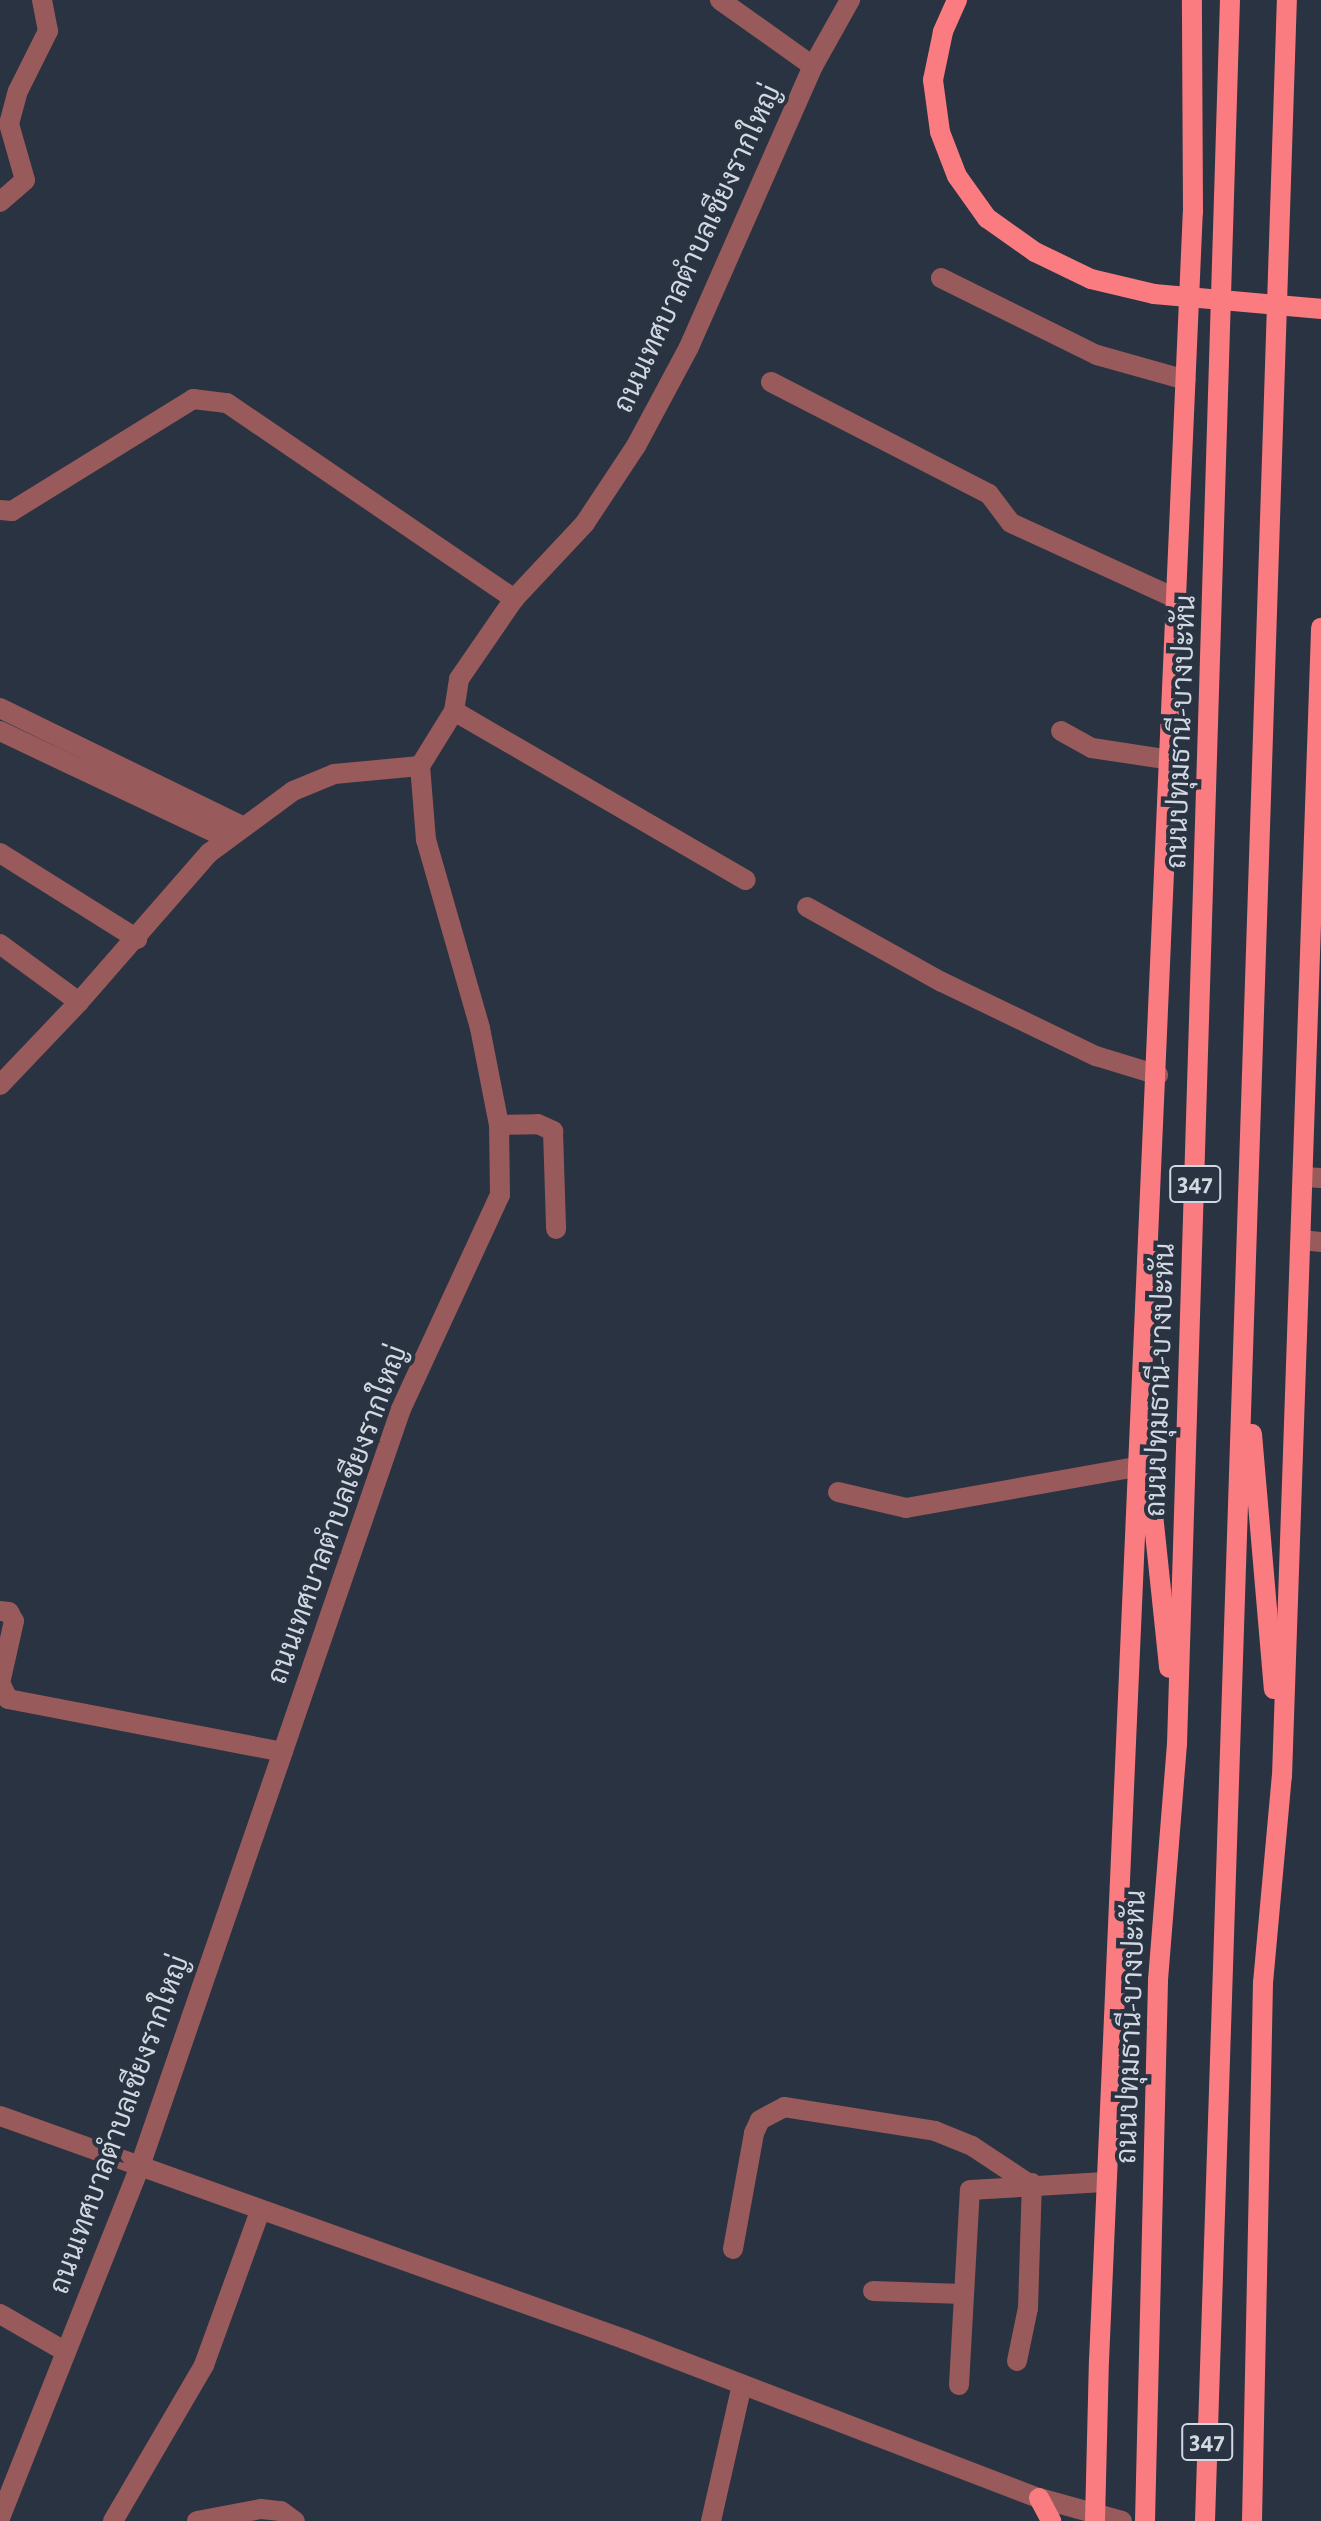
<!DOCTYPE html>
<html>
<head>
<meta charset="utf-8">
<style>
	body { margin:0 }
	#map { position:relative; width:1321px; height:2521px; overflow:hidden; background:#293341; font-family:"Alegreya Sans",Sarabun,sans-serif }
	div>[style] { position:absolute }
	.minor>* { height:20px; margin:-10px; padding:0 10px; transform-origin:10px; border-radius:10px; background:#985a5a }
	.major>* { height:20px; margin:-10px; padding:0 10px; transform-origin:10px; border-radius:10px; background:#fa7c80 }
	.major-bridge>* { height:20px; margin:-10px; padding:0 10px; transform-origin:10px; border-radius:10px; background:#fa7c80 }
	span { translate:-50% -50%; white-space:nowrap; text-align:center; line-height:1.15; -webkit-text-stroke:8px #293341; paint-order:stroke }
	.shield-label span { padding:2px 6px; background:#293341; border:2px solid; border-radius:6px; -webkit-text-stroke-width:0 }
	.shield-label { font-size:26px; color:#d1d8e1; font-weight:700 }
	.street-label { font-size:28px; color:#d1d8e1 }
</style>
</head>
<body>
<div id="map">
	<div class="minor">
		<div style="left:720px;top:0;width:114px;rotate:35.4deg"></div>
		<div style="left:0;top:202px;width:33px;rotate:-41deg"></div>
		<div style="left:25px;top:180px;width:58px;rotate:-105.9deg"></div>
		<div style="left:9px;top:124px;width:34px;rotate:-75deg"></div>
		<div style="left:18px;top:91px;width:67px;rotate:-63.4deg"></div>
		<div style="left:48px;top:31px;width:32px;rotate:-101deg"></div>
		<div style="left:941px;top:278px;width:174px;rotate:26.3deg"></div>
		<div style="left:1097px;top:355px;width:92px;rotate:15.7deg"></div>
		<div style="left:771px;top:382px;width:245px;rotate:27.2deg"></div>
		<div style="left:989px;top:494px;width:36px;rotate:53deg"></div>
		<div style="left:1011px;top:523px;width:183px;rotate:24.6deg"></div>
		<div style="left:0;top:510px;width:12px;rotate:5deg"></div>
		<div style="left:12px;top:511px;width:213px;rotate:-31.7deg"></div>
		<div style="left:193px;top:399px;width:34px;rotate:7deg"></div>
		<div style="left:227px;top:403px;width:348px;rotate:34.3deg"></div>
		<div style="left:0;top:708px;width:271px;rotate:26deg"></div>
		<div style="left:454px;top:711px;width:337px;rotate:30.1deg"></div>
		<div style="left:0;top:731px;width:252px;rotate:25.3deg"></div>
		<div style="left:1061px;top:731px;width:35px;rotate:29deg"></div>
		<div style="left:1092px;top:748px;width:79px;rotate:8.7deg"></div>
		<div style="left:0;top:853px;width:162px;rotate:32.1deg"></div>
		<div style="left:807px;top:907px;width:154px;rotate:29.1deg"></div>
		<div style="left:942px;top:982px;width:171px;rotate:25.7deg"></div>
		<div style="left:1096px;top:1056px;width:65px;rotate:17deg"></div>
		<div style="left:0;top:944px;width:98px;rotate:36.3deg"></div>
		<div style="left:79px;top:1002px;width:198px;rotate:-48.9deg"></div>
		<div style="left:209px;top:853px;width:104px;rotate:-36.4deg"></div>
		<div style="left:293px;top:791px;width:44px;rotate:-22.5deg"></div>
		<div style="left:334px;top:774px;width:86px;rotate:-5.3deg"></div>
		<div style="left:0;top:1085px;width:115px;rotate:-46.4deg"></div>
		<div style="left:499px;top:1125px;width:39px;rotate:-1deg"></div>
		<div style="left:538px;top:1124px;width:17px;rotate:25deg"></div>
		<div style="left:553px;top:1131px;width:98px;rotate:88.2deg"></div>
		<div style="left:1304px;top:1177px;width:17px;rotate:3deg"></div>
		<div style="left:1302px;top:1240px;width:19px;rotate:6deg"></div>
		<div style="left:838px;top:1492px;width:70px;rotate:13.2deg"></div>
		<div style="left:906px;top:1508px;width:234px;rotate:-10.1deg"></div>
		<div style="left:0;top:1611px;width:9px;rotate:6deg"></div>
		<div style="left:9px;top:1612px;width:10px;rotate:61deg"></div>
		<div style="left:14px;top:1621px;width:64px;rotate:102.7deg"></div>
		<div style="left:0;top:1683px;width:18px;rotate:63deg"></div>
		<div style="left:8px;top:1699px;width:280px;rotate:10.9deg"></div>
		<div style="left:0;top:2116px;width:663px;rotate:19.67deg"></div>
		<div style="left:624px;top:2339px;width:444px;rotate:21deg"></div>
		<div style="left:1039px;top:2498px;width:86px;rotate:15.5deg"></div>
		<div style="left:733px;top:2249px;width:118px;rotate:-79.7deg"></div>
		<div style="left:754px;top:2133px;width:14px;rotate:-65deg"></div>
		<div style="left:760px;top:2120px;width:27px;rotate:-28deg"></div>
		<div style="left:784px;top:2107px;width:153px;rotate:9deg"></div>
		<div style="left:935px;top:2131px;width:40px;rotate:22deg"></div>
		<div style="left:972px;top:2146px;width:67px;rotate:33.5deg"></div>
		<div style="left:873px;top:2291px;width:90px;rotate:1.9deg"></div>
		<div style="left:0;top:2314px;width:76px;rotate:29.9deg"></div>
		<div style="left:1017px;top:2361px;width:54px;rotate:-78.3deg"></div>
		<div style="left:1028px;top:2308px;width:125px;rotate:-88.2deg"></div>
		<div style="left:959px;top:2385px;width:195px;rotate:-86.8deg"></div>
		<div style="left:970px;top:2190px;width:134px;rotate:-3.4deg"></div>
		<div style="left:0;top:2518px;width:376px;rotate:-68.3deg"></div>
		<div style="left:139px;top:2169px;width:804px;rotate:-70.98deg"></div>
		<div style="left:401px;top:1409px;width:236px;rotate:-65.2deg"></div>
		<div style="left:500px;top:1195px;width:70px;rotate:-90.8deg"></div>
		<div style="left:499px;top:1125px;width:99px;rotate:-101.1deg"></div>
		<div style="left:480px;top:1028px;width:196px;rotate:-106deg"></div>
		<div style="left:426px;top:840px;width:74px;rotate:-94.6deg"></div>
		<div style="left:420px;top:766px;width:65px;rotate:-58.3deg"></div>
		<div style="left:454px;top:711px;width:32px;rotate:-81deg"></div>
		<div style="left:459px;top:679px;width:97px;rotate:-55.5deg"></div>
		<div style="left:514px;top:599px;width:104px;rotate:-46.9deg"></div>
		<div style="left:585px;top:523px;width:92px;rotate:-56.5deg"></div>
		<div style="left:636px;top:446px;width:112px;rotate:-61.8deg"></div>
		<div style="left:689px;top:347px;width:307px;rotate:-66.2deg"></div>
		<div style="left:813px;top:66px;width:76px;rotate:-60.7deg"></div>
		<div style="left:113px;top:2521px;width:181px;rotate:-59.7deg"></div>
		<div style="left:204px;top:2365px;width:164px;rotate:-70deg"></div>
		<div style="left:197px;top:2521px;width:65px;rotate:-10.6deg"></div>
		<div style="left:261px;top:2509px;width:20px;rotate:6deg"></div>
		<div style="left:281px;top:2511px;width:17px;rotate:36deg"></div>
		<div style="left:711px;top:2521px;width:140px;rotate:-77.2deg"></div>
	</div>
	<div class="major">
		<div style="left:1252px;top:1434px;width:256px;rotate:85.1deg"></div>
		<div style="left:1147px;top:1457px;width:212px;rotate:84deg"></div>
		<div style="left:1099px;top:2361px;width:2151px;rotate:-87.5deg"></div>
		<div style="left:1193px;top:212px;width:212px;rotate:-90.3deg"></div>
		<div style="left:1039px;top:2498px;width:26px;rotate:62deg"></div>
		<div style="left:1145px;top:2521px;width:541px;rotate:-88.62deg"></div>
		<div style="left:1158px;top:1980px;width:237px;rotate:-85.4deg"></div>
		<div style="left:1177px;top:1744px;width:1745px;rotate:-88.26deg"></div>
		<div style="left:1205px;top:2521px;width:2522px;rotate:-88.14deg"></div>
		<div style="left:1252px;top:2521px;width:538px;rotate:-88.83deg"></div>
		<div style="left:1263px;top:1983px;width:208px;rotate:-84.8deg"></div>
		<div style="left:1282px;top:1776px;width:1149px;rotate:-88.05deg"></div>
	</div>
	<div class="major-bridge">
		<div style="left:957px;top:0;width:35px;rotate:114deg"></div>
		<div style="left:943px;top:32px;width:49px;rotate:101.8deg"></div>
		<div style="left:933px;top:80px;width:52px;rotate:82.3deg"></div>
		<div style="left:940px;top:132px;width:47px;rotate:68.9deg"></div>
		<div style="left:957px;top:176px;width:52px;rotate:54.5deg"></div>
		<div style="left:987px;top:218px;width:59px;rotate:35.3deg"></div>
		<div style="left:1035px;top:252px;width:62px;rotate:25.7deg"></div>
		<div style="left:1091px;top:279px;width:65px;rotate:13.4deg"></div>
		<div style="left:1154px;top:294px;width:168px;rotate:5.1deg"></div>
		<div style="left:1095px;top:2521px;width:160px;rotate:-88.6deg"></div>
	</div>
	<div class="shield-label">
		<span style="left:1195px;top:1184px">347</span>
		<span style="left:1207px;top:2442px">347</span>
	</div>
	<div class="street-label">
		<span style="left:698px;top:249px;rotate:-65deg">ถนนเทศบาลตำบลเชียงรากใหญ่</span>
		<span style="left:1182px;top:732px;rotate:-88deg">ถนนปทุมธานี-บางปะหัน</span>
		<span style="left:1161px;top:1380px;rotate:-88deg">ถนนปทุมธานี-บางปะหัน</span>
		<span style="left:338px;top:1515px;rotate:-70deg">ถนนเทศบาลตำบลเชียงรากใหญ่</span>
		<span style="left:1132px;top:2027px;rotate:-88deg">ถนนปทุมธานี-บางปะหัน</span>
		<span style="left:120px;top:2125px;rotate:-70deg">ถนนเทศบาลตำบลเชียงรากใหญ่</span>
	</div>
</div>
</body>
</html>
